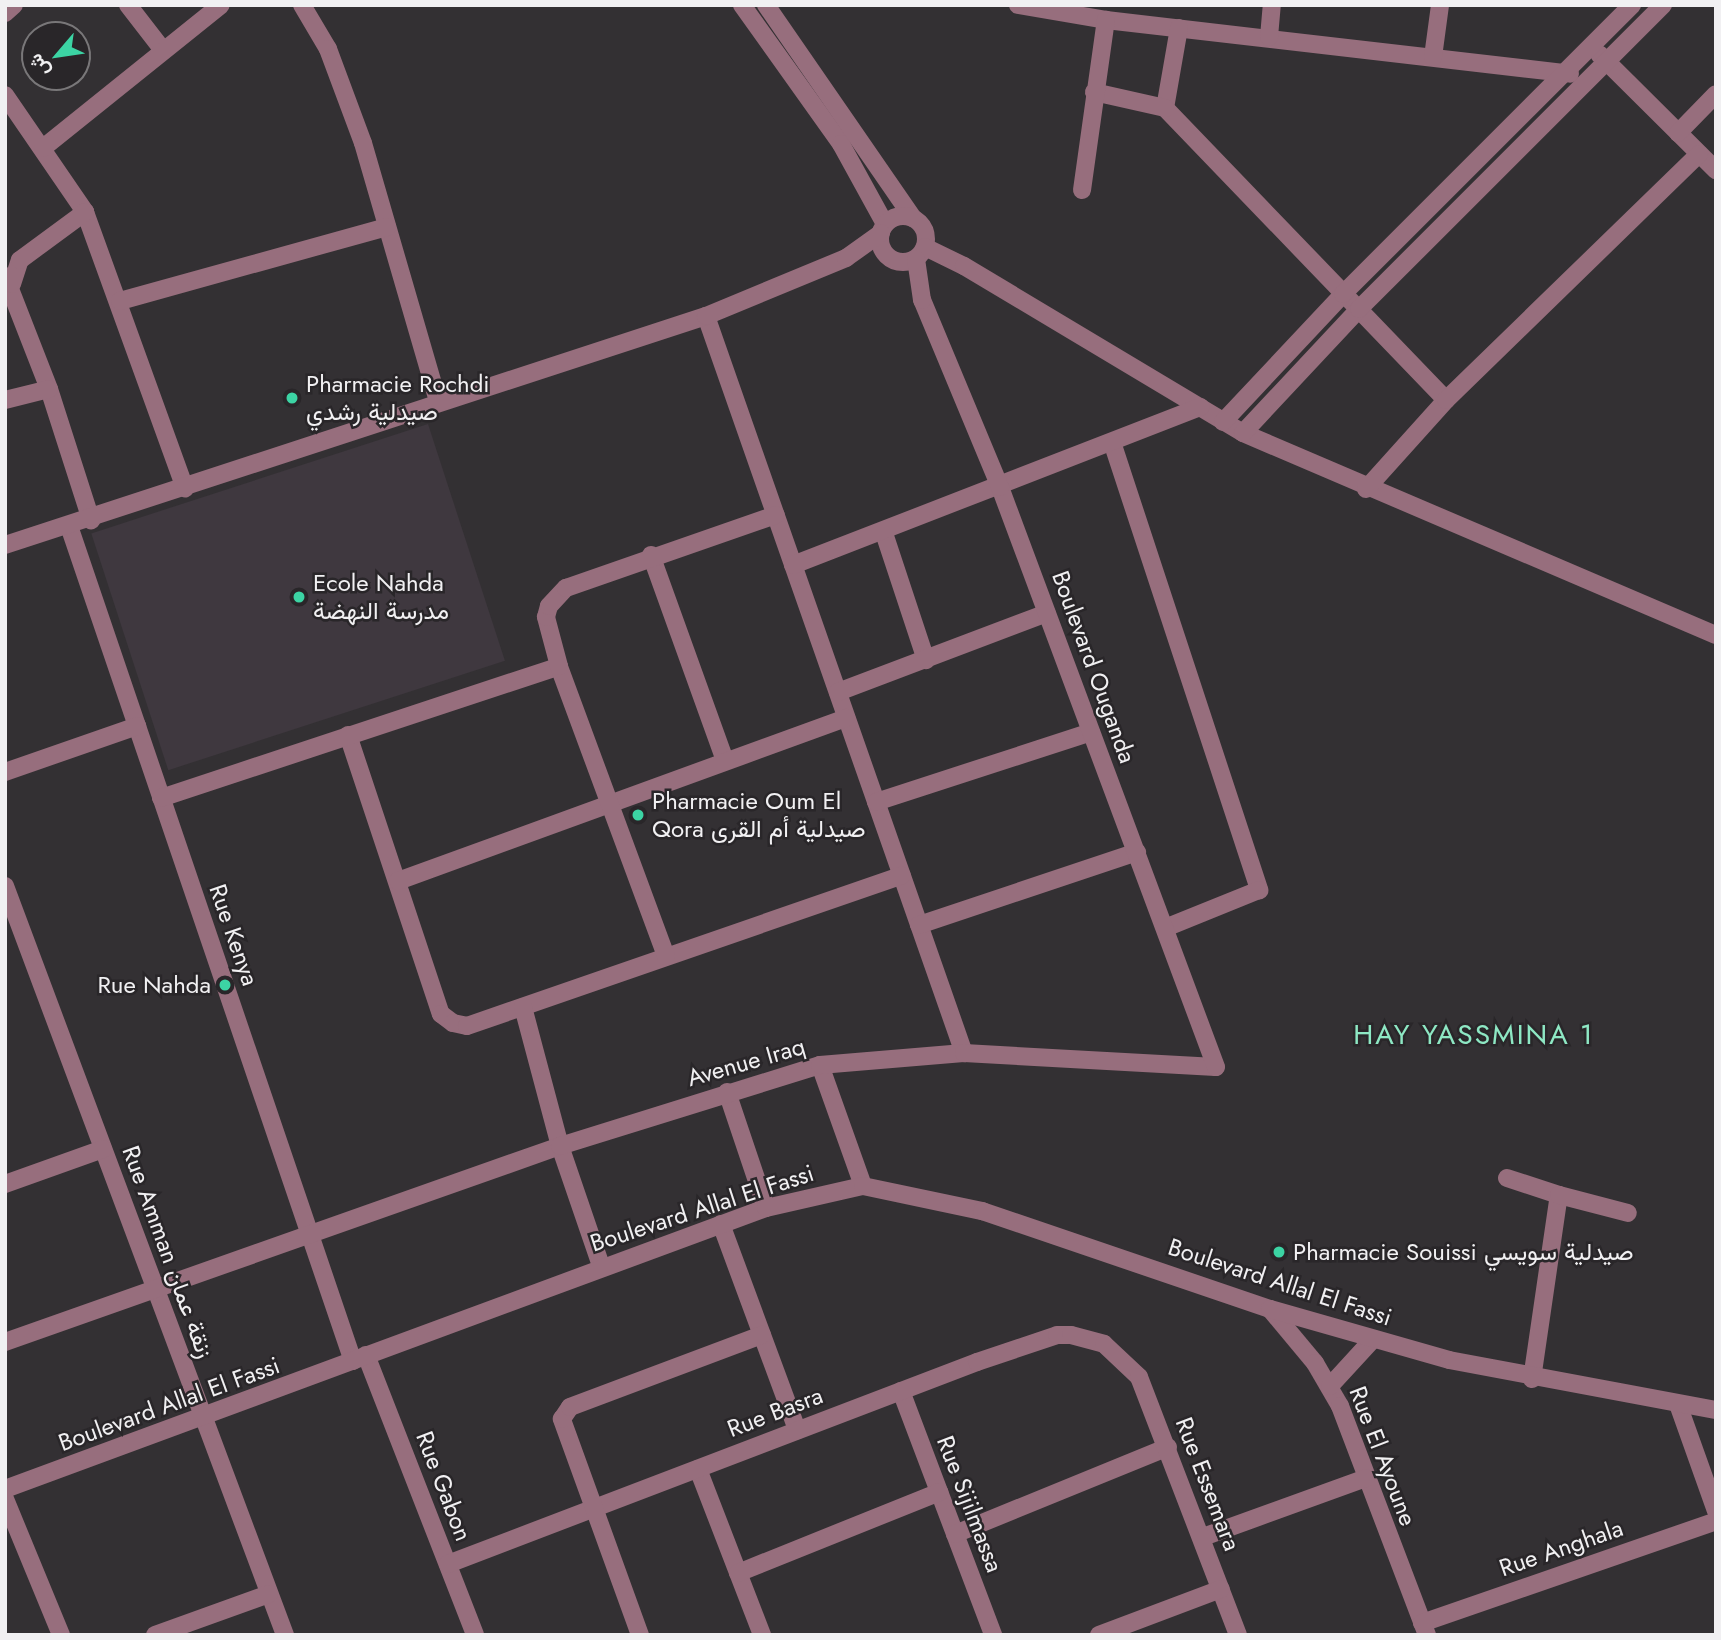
<!DOCTYPE html>
<html>
<head>
<meta charset="utf-8">
<style>
	body { margin:0 }
	#map { position:relative; width:1721px; height:1640px; overflow:hidden; background:#333033; font-family:Jost,Vazirmatn,sans-serif }
	div>[style] { position:absolute }
	.built>* { inset:0; background:#3f383f; transform-origin:0 0 }
	.minor>* { height:18px; margin:-9px; padding:0 9px; transform-origin:9px; border-radius:9px; background:#976e7d }
	.minor>.ring { margin:-9px; padding:0; box-sizing:content-box; background:none; border:18px solid #976e7d; border-radius:50% }
	.dots>* { width:19px; height:19px; translate:-50% -50%; box-sizing:border-box; border:4px solid #292629; border-radius:50% }
	span { translate:-50% -50%; white-space:nowrap; text-align:center; line-height:1.15; -webkit-text-stroke:5px #292629; paint-order:stroke }
	.poi-label { font-size:24px; color:#f1f0f2 }
	.left { translate:0 -50%; text-align:left }
	.right { translate:-100% -50%; text-align:right }
	.street-label { font-size:24px; color:#f1f0f2 }
	.quarter-label { font-size:28px; color:#8ee8c4; letter-spacing:2px }
	.frame { position:absolute; inset:0; border:7px solid #f1f0f2; pointer-events:none }
	.north { position:absolute; left:21px; top:21px; width:70px; height:70px; box-sizing:border-box; background:#292629; border:2px solid #797779; border-radius:50%; rotate:241deg; font-size:19px; font-weight:700; line-height:28px; text-align:center; color:#f1f0f2 }
	.north::after { content:''; display:block; margin:auto; width:24px; height:32px; background:#3cd4a4; clip-path:polygon(50% 0,100% 100%,50% 72%,0 100%) }
</style>
</head>
<body>
<div id="map">
	<div class="built">
		<div style="left:428px;top:424px;width:249px;height:354px;rotate:72deg"></div>
	</div>
	<div class="minor">
		<div style="left:128px;top:5px;width:56px;rotate:52.3deg"></div>
		<div style="left:302px;top:5px;width:51px;rotate:59.4deg"></div>
		<div style="left:328px;top:49px;width:100px;rotate:69.6deg"></div>
		<div style="left:363px;top:143px;width:269px;rotate:73.8deg"></div>
		<div style="left:742px;top:5px;width:171px;rotate:54.5deg"></div>
		<div style="left:841px;top:144px;width:91px;rotate:61.2deg"></div>
		<div style="left:766px;top:5px;width:259px;rotate:55.4deg"></div>
		<div style="left:1018px;top:5px;width:89px;rotate:9.7deg"></div>
		<div style="left:1106px;top:20px;width:467px;rotate:6.6deg"></div>
		<div style="left:5px;top:13px;width:12px;rotate:-42deg"></div>
		<div style="left:1179px;top:28px;width:81px;rotate:99.9deg"></div>
		<div style="left:1165px;top:108px;width:405px;rotate:46.1deg"></div>
		<div style="left:1269px;top:37px;width:32px;rotate:-85deg"></div>
		<div style="left:1599px;top:54px;width:165px;rotate:44.8deg"></div>
		<div style="left:1433px;top:57px;width:52px;rotate:-82.3deg"></div>
		<div style="left:1094px;top:92px;width:73px;rotate:12.7deg"></div>
		<div style="left:5px;top:95px;width:142px;rotate:55.6deg"></div>
		<div style="left:85px;top:212px;width:294px;rotate:70.1deg"></div>
		<div style="left:1678px;top:133px;width:54px;rotate:-45.7deg"></div>
		<div style="left:43px;top:148px;width:228px;rotate:-38.8deg"></div>
		<div style="left:1082px;top:190px;width:172px;rotate:-82deg"></div>
		<div class="ring" style="left:880px;top:216px;width:28px;height:28px"></div>
		<div style="left:925px;top:247px;width:43px;rotate:26deg"></div>
		<div style="left:964px;top:266px;width:325px;rotate:30.9deg"></div>
		<div style="left:1243px;top:433px;width:514px;rotate:23.13deg"></div>
		<div style="left:5px;top:276px;width:121px;rotate:68.7deg"></div>
		<div style="left:49px;top:389px;width:138px;rotate:72.2deg"></div>
		<div style="left:12px;top:284px;width:25px;rotate:-72deg"></div>
		<div style="left:20px;top:260px;width:81px;rotate:-36.4deg"></div>
		<div style="left:120px;top:301px;width:277px;rotate:-15.5deg"></div>
		<div style="left:706px;top:316px;width:781px;rotate:70.71deg"></div>
		<div style="left:5px;top:400px;width:45px;rotate:-14deg"></div>
		<div style="left:1223px;top:422px;width:175px;rotate:-46.8deg"></div>
		<div style="left:1343px;top:294px;width:409px;rotate:-45deg"></div>
		<div style="left:1243px;top:433px;width:170px;rotate:-46.9deg"></div>
		<div style="left:1359px;top:309px;width:430px;rotate:-45deg"></div>
		<div style="left:1112px;top:442px;width:472px;rotate:71.8deg"></div>
		<div style="left:1259px;top:890px;width:101px;rotate:158deg"></div>
		<div style="left:1366px;top:489px;width:120px;rotate:-48deg"></div>
		<div style="left:1446px;top:400px;width:353px;rotate:-44.2deg"></div>
		<div style="left:69px;top:526px;width:882px;rotate:71.22deg"></div>
		<div style="left:884px;top:533px;width:134px;rotate:71.7deg"></div>
		<div style="left:5px;top:545px;width:737px;rotate:-18.09deg"></div>
		<div style="left:706px;top:316px;width:152px;rotate:-22.5deg"></div>
		<div style="left:846px;top:258px;width:43px;rotate:-35.5deg"></div>
		<div style="left:651px;top:555px;width:218px;rotate:70.2deg"></div>
		<div style="left:793px;top:565px;width:437px;rotate:-21.2deg"></div>
		<div style="left:838px;top:692px;width:223px;rotate:-20.7deg"></div>
		<div style="left:348px;top:735px;width:294px;rotate:71.6deg"></div>
		<div style="left:441px;top:1014px;width:15px;rotate:37deg"></div>
		<div style="left:453px;top:1023px;width:14px;rotate:12deg"></div>
		<div style="left:467px;top:1026px;width:460px;rotate:-19.1deg"></div>
		<div style="left:5px;top:772px;width:140px;rotate:-19.2deg"></div>
		<div style="left:161px;top:798px;width:419px;rotate:-18.3deg"></div>
		<div style="left:876px;top:802px;width:226px;rotate:-18deg"></div>
		<div style="left:398px;top:881px;width:477px;rotate:-20deg"></div>
		<div style="left:5px;top:886px;width:800px;rotate:69.5deg"></div>
		<div style="left:919px;top:925px;width:230px;rotate:-18.5deg"></div>
		<div style="left:666px;top:956px;width:309px;rotate:-110.3deg"></div>
		<div style="left:559px;top:666px;width:51px;rotate:-104.9deg"></div>
		<div style="left:546px;top:617px;width:11px;rotate:-75deg"></div>
		<div style="left:549px;top:606px;width:25px;rotate:-47deg"></div>
		<div style="left:566px;top:588px;width:222px;rotate:-19.2deg"></div>
		<div style="left:523px;top:1007px;width:144px;rotate:75.1deg"></div>
		<div style="left:560px;top:1146px;width:127px;rotate:71.1deg"></div>
		<div style="left:820px;top:1065px;width:128px;rotate:70.4deg"></div>
		<div style="left:727px;top:1092px;width:122px;rotate:71.4deg"></div>
		<div style="left:1507px;top:1178px;width:55px;rotate:18.1deg"></div>
		<div style="left:5px;top:1184px;width:104px;rotate:-19.7deg"></div>
		<div style="left:721px;top:1224px;width:220px;rotate:69.7deg"></div>
		<div style="left:1270px;top:1309px;width:70px;rotate:50.2deg"></div>
		<div style="left:1315px;top:1363px;width:50px;rotate:59.8deg"></div>
		<div style="left:1340px;top:1406px;width:245px;rotate:69.2deg"></div>
		<div style="left:5px;top:1342px;width:589px;rotate:-19.45deg"></div>
		<div style="left:560px;top:1146px;width:272px;rotate:-17.3deg"></div>
		<div style="left:820px;top:1065px;width:144px;rotate:-4.8deg"></div>
		<div style="left:964px;top:1053px;width:252px;rotate:3.2deg"></div>
		<div style="left:1216px;top:1067px;width:619px;rotate:-110.43deg"></div>
		<div style="left:1000px;top:487px;width:203px;rotate:-112.6deg"></div>
		<div style="left:922px;top:300px;width:41px;rotate:-98.3deg"></div>
		<div style="left:366px;top:1355px;width:300px;rotate:68.7deg"></div>
		<div style="left:1532px;top:1379px;width:186px;rotate:-81.7deg"></div>
		<div style="left:1559px;top:1195px;width:71px;rotate:14.6deg"></div>
		<div style="left:1330px;top:1386px;width:64px;rotate:-47.5deg"></div>
		<div style="left:901px;top:1391px;width:261px;rotate:69.3deg"></div>
		<div style="left:1679px;top:1407px;width:110px;rotate:70.4deg"></div>
		<div style="left:698px;top:1469px;width:178px;rotate:68.9deg"></div>
		<div style="left:5px;top:1489px;width:811px;rotate:-20.27deg"></div>
		<div style="left:766px;top:1208px;width:99px;rotate:-12.8deg"></div>
		<div style="left:863px;top:1186px;width:122px;rotate:11.9deg"></div>
		<div style="left:982px;top:1211px;width:304px;rotate:18.8deg"></div>
		<div style="left:1270px;top:1309px;width:186px;rotate:15.9deg"></div>
		<div style="left:1449px;top:1360px;width:272px;rotate:10.6deg"></div>
		<div style="left:5px;top:1499px;width:147px;rotate:67.6deg"></div>
		<div style="left:955px;top:1534px;width:230px;rotate:-22.2deg"></div>
		<div style="left:1203px;top:1537px;width:173px;rotate:-19.9deg"></div>
		<div style="left:448px;top:1564px;width:566px;rotate:-20.9deg"></div>
		<div style="left:977px;top:1362px;width:84px;rotate:-18.6deg"></div>
		<div style="left:1057px;top:1335px;width:14px"></div>
		<div style="left:1071px;top:1335px;width:34px;rotate:15deg"></div>
		<div style="left:1104px;top:1344px;width:48px;rotate:43.3deg"></div>
		<div style="left:1139px;top:1377px;width:276px;rotate:69deg"></div>
		<div style="left:738px;top:1573px;width:217px;rotate:-21.9deg"></div>
		<div style="left:1422px;top:1623px;width:311px;rotate:-19.1deg"></div>
		<div style="left:155px;top:1635px;width:121px;rotate:-19.8deg"></div>
		<div style="left:640px;top:1635px;width:230px;rotate:-109.9deg"></div>
		<div style="left:562px;top:1419px;width:14px;rotate:-56deg"></div>
		<div style="left:570px;top:1407px;width:205px;rotate:-20.6deg"></div>
		<div style="left:1099px;top:1635px;width:130px;rotate:-20.7deg"></div>
	</div>
	<div class="dots">
		<div style="left:292px;top:398px;background:#3cd4a4"></div>
		<div style="left:299px;top:597px;background:#3cd4a4"></div>
		<div style="left:638px;top:815px;background:#3cd4a4"></div>
		<div style="left:225px;top:985px;background:#3cd4a4"></div>
		<div style="left:1279px;top:1252px;background:#3cd4a4"></div>
	</div>
	<div class="poi-label">
		<span class="left" style="left:306px;top:398px">Pharmacie Rochdi<br>صيدلية رشدي</span>
		<span class="left" style="left:313px;top:597px">Ecole Nahda<br>مدرسة النهضة</span>
		<span class="left" style="left:652px;top:815px">Pharmacie Oum El<br>Qora صيدلية أم القرى</span>
		<span class="right" style="left:211px;top:985px">Rue Nahda</span>
		<span class="left" style="left:1293px;top:1252px">Pharmacie Souissi صيدلية سويسي</span>
	</div>
	<div class="street-label">
		<span style="left:1094px;top:667px;rotate:70deg">Boulevard Ouganda</span>
		<span style="left:234px;top:935px;rotate:71deg">Rue Kenya</span>
		<span style="left:746px;top:1062px;rotate:-16deg">Avenue Iraq</span>
		<span style="left:702px;top:1208px;rotate:-18deg">Boulevard Allal El Fassi</span>
		<span style="left:168px;top:1252px;rotate:70deg">Rue Amman زنقة عمان</span>
		<span style="left:1280px;top:1282px;rotate:18deg">Boulevard Allal El Fassi</span>
		<span style="left:169px;top:1404px;rotate:-20deg">Boulevard Allal El Fassi</span>
		<span style="left:775px;top:1412px;rotate:-21deg">Rue Basra</span>
		<span style="left:1383px;top:1456px;rotate:69deg">Rue El Ayoune</span>
		<span style="left:1208px;top:1484px;rotate:69deg">Rue Essemara</span>
		<span style="left:444px;top:1486px;rotate:69deg">Rue Gabon</span>
		<span style="left:970px;top:1504px;rotate:69deg">Rue Sijilmassa</span>
		<span style="left:1561px;top:1548px;rotate:-19deg">Rue Anghala</span>
	</div>
	<div class="quarter-label">
		<span style="left:1474px;top:1035px">HAY YASSMINA 1</span>
	</div>
	<div class="frame"></div>
	<div class="north">ش</div>
</div>
</body>
</html>
